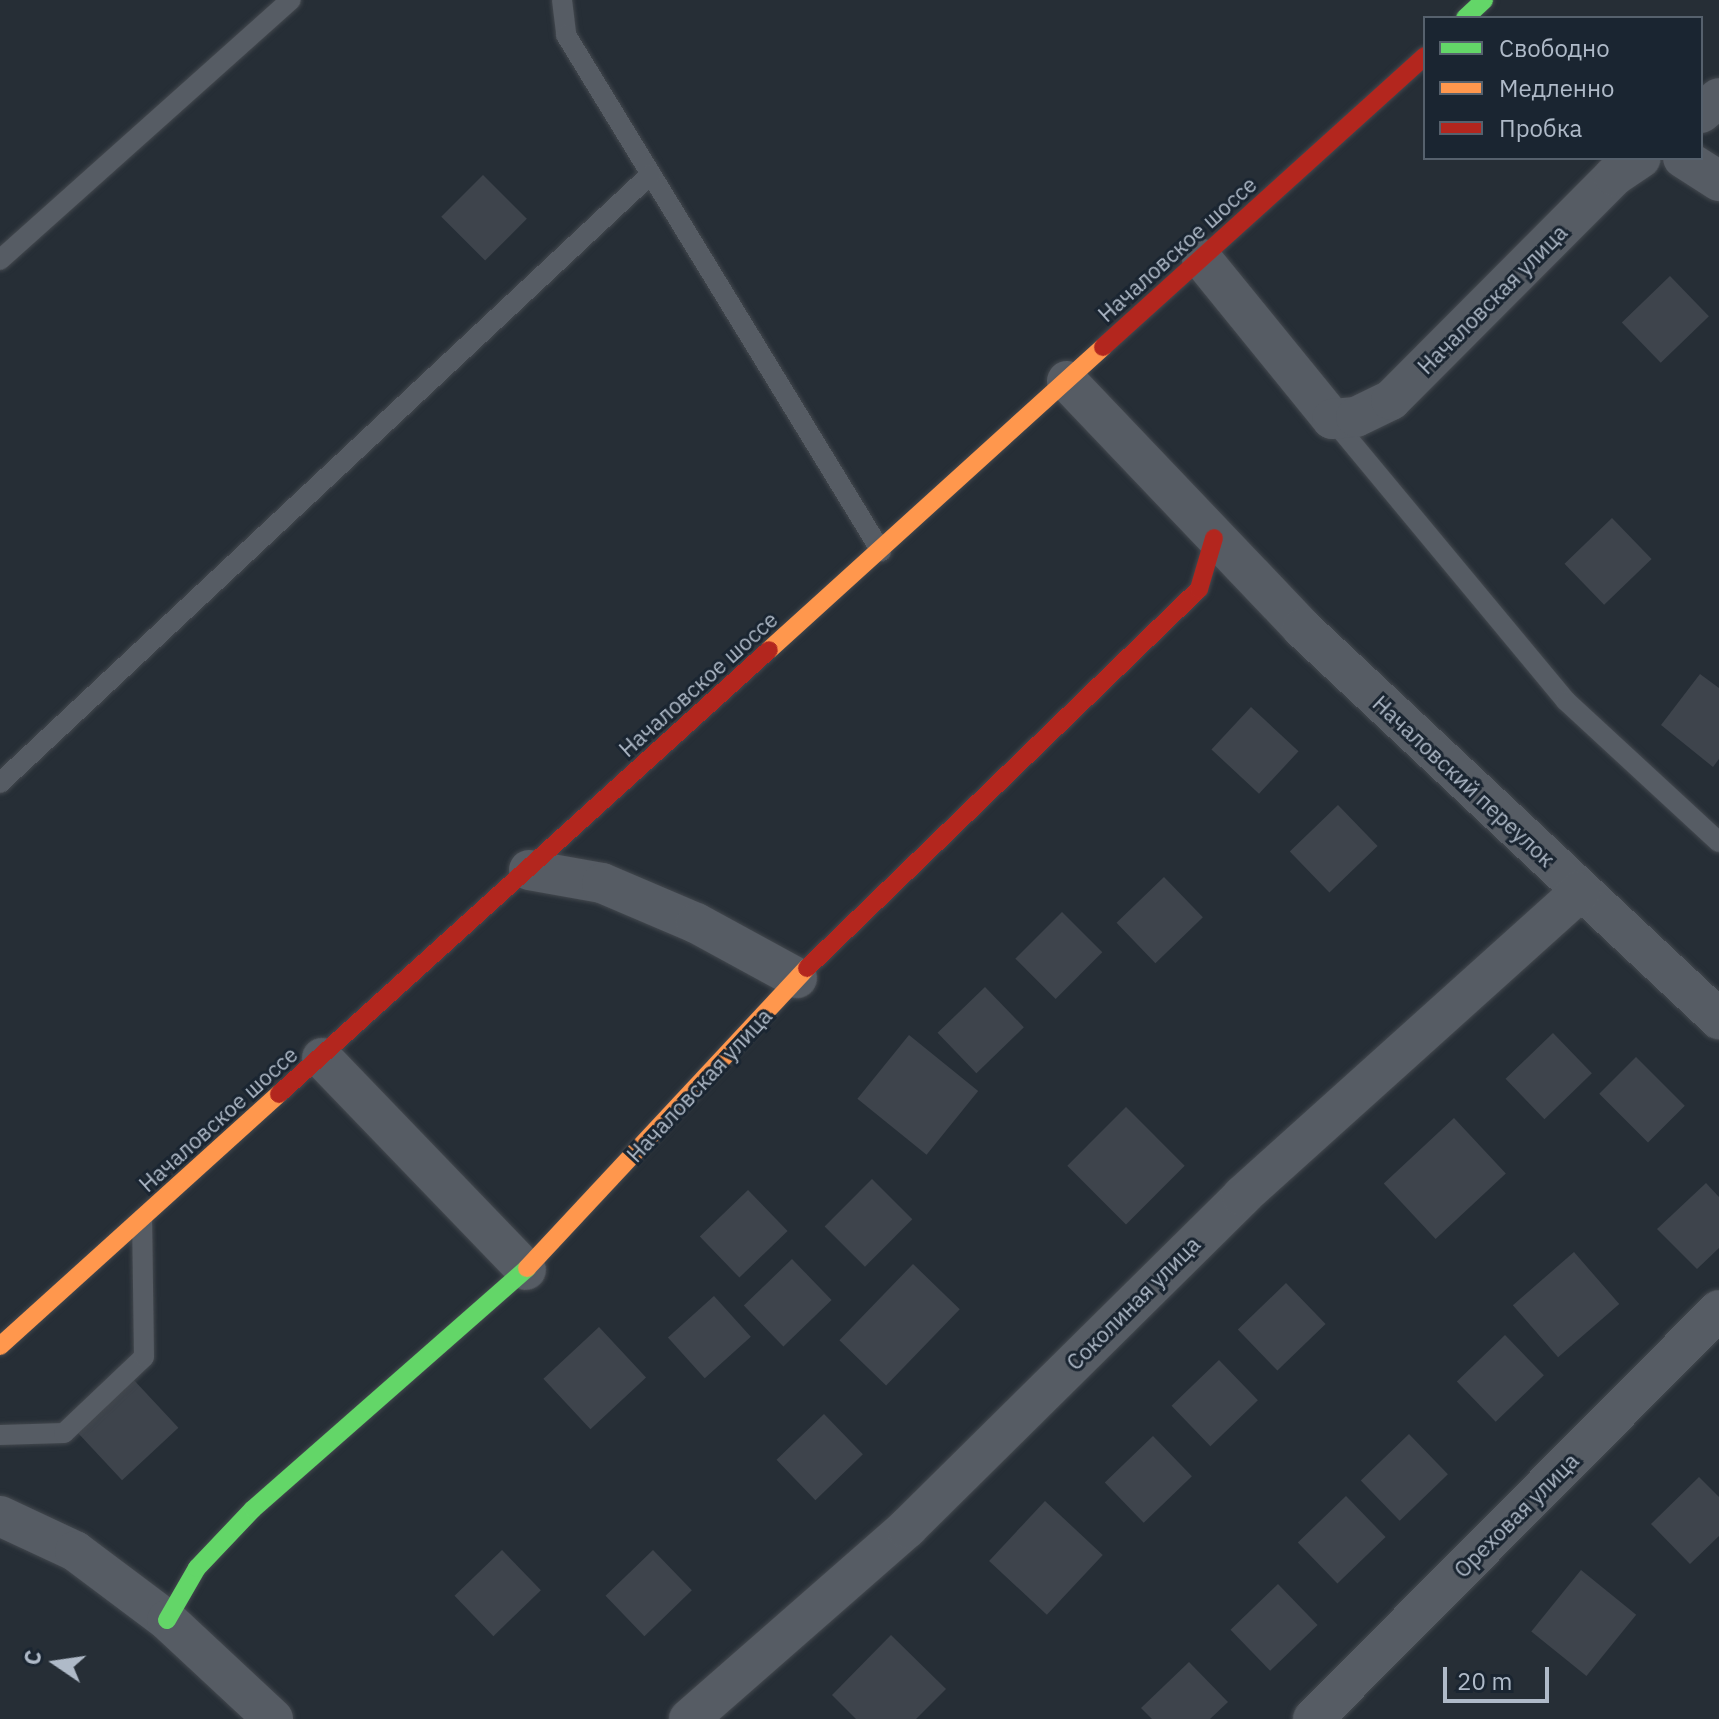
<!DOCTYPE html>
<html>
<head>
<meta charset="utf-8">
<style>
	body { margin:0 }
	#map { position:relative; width:1719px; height:1719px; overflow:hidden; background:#262e36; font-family:"IBM Plex Sans",sans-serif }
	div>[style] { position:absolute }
	.building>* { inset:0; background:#3e444c; transform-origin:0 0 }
	.roads { filter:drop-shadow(0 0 2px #43484e) drop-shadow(0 0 2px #43484e) }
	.lane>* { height:20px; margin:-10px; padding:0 10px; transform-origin:10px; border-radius:10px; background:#565c64 }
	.street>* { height:40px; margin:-20px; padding:0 20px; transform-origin:20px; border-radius:20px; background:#565c64 }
	.fast>* { height:18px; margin:-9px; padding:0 9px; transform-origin:9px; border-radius:9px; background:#63d668 }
	.slow>* { height:18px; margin:-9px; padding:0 9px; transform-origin:9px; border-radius:9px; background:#ff974d }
	.jam>* { height:18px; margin:-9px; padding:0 9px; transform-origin:9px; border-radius:9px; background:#b3261e }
	span { translate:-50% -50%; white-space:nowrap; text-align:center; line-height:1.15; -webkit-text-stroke:6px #1a2531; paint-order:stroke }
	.street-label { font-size:22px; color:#afbac8 }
	.legend { position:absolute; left:1423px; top:16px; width:280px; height:144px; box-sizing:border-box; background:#1a2531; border:2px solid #56616d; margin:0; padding:10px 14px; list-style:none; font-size:24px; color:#afbac8 }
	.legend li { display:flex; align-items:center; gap:16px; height:40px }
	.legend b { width:40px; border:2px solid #56616d }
	.north { position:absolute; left:16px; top:1623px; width:80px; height:80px; -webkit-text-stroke:6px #1a2531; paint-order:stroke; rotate:283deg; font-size:22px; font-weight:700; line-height:32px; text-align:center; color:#afbac8 }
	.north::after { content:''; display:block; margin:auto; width:28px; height:36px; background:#afbac8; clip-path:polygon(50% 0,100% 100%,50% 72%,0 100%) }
	.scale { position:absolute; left:1443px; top:1667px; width:106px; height:36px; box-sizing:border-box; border:4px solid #afbac8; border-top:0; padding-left:10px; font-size:24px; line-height:28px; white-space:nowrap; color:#afbac8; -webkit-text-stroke:6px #1a2531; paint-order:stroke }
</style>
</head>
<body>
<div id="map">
	<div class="building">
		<div style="left:483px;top:175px;width:62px;height:59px;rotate:45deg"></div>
		<div style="left:1670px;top:276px;width:56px;height:67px;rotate:46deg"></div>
		<div style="left:1612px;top:518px;width:57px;height:66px;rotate:46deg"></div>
		<div style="clip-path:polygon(1700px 674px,1719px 688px,1719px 759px,1713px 767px,1661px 725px)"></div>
		<div style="left:1251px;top:707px;width:65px;height:58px;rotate:43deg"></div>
		<div style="left:1338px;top:805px;width:57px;height:67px;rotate:46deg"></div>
		<div style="left:1164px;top:877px;width:56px;height:66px;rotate:46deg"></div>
		<div style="left:1062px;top:912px;width:57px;height:66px;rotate:45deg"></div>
		<div style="left:985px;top:987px;width:56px;height:66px;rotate:46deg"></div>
		<div style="left:1553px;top:1033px;width:56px;height:66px;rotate:46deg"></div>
		<div style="left:909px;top:1035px;width:89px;height:82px;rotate:39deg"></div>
		<div style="left:1636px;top:1057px;width:69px;height:52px;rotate:45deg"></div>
		<div style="left:1126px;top:1107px;width:83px;height:83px;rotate:45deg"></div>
		<div style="left:1454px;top:1118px;width:76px;height:96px;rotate:47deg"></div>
		<div style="left:872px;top:1179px;width:57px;height:67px;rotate:45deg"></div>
		<div style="clip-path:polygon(1706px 1183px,1719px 1197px,1719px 1248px,1697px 1269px,1657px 1229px)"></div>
		<div style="left:748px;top:1190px;width:57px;height:67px;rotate:46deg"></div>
		<div style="left:1574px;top:1252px;width:69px;height:81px;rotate:49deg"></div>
		<div style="left:792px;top:1259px;width:57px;height:67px;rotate:46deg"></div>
		<div style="left:913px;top:1264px;width:65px;height:106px;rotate:44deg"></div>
		<div style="left:1286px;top:1283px;width:57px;height:67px;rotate:46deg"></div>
		<div style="left:714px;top:1296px;width:55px;height:62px;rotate:48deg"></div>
		<div style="left:599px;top:1327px;width:69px;height:76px;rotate:47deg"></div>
		<div style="left:1505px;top:1335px;width:56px;height:67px;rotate:46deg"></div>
		<div style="left:1219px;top:1360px;width:56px;height:66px;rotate:46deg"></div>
		<div style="left:132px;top:1378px;width:68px;height:77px;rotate:47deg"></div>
		<div style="left:824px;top:1414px;width:56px;height:66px;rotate:46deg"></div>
		<div style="left:1409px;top:1434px;width:56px;height:67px;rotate:46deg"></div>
		<div style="left:1153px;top:1436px;width:56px;height:67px;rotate:46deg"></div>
		<div style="clip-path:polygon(1699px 1477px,1719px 1497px,1719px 1536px,1690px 1564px,1651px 1524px)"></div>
		<div style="left:1346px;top:1496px;width:57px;height:67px;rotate:46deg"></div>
		<div style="left:1045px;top:1501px;width:79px;height:82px;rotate:43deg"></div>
		<div style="left:502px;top:1550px;width:56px;height:66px;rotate:46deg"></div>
		<div style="left:653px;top:1550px;width:56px;height:66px;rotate:46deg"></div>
		<div style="left:1581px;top:1570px;width:71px;height:79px;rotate:39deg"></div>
		<div style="left:1278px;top:1584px;width:57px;height:66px;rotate:46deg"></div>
		<div style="clip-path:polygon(891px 1635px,946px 1689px,916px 1719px,856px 1719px,832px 1695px)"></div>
		<div style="clip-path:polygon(1189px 1662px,1228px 1702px,1210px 1719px,1152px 1719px,1141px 1708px)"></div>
	</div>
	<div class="roads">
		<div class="lane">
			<div style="left:562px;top:0;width:35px;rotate:83deg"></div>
			<div style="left:566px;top:35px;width:605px;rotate:58.6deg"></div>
			<div style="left:0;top:260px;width:390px;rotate:-41.8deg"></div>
			<div style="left:1332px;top:419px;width:366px;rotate:50.3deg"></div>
			<div style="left:1566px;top:701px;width:208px;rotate:42.7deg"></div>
			<div style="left:0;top:783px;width:891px;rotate:-43.09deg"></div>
			<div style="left:0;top:1435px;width:64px;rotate:-1.8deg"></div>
			<div style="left:64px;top:1433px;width:110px;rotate:-43.5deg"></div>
			<div style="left:144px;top:1357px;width:138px;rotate:-90.8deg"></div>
		</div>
		<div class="street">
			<div style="left:1701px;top:113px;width:23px;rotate:-40deg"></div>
			<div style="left:1683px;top:158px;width:43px;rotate:32.6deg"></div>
			<div style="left:1202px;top:259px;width:206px;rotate:50.9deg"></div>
			<div style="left:1332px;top:419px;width:24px;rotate:-5deg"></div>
			<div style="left:1356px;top:417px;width:39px;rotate:-26deg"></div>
			<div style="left:1391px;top:400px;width:316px;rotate:-45.1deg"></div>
			<div style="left:1614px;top:176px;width:32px;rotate:-34deg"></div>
			<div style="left:1067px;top:381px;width:341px;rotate:46.4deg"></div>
			<div style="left:1302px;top:628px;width:572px;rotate:43.16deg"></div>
			<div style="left:529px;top:870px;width:74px;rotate:10.1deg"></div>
			<div style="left:602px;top:883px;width:102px;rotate:23.1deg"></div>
			<div style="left:696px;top:923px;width:115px;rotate:28.6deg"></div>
			<div style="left:322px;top:1058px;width:294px;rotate:46.1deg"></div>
			<div style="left:0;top:1516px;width:83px;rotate:25deg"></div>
			<div style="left:75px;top:1551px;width:115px;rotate:36.9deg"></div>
			<div style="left:167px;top:1620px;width:145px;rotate:43deg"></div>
			<div style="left:689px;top:1719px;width:290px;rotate:-41.2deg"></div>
			<div style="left:907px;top:1528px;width:472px;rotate:-44.7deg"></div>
			<div style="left:1242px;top:1196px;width:456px;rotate:-42deg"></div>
			<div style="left:1313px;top:1719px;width:576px;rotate:-45.21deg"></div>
		</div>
		<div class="fast">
			<div style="left:1465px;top:18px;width:26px;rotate:-43deg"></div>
			<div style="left:167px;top:1620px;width:60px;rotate:-60deg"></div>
			<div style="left:197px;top:1568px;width:81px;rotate:-46.5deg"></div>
			<div style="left:253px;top:1509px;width:365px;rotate:-41.3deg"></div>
		</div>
		<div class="slow">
			<div style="left:769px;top:650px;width:451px;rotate:-42.2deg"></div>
			<div style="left:527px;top:1268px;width:410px;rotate:-47deg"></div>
			<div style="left:0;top:1346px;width:376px;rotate:-42.1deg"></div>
		</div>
		<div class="jam">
			<div style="left:1103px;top:347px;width:434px;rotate:-42.1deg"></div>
			<div style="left:807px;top:968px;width:545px;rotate:-44.03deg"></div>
			<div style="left:1199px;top:589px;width:53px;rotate:-73.6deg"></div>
			<div style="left:279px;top:1094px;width:661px;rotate:-42.18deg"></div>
		</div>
	</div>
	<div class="street-label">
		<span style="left:1177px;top:249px;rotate:-42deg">Началовское шоссе</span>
		<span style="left:1492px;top:299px;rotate:-45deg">Началовская улица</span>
		<span style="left:698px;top:684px;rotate:-42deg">Началовское шоссе</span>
		<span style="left:1464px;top:781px;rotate:43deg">Началовский переулок</span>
		<span style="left:699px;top:1085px;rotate:-47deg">Началовская улица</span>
		<span style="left:218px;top:1119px;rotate:-42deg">Началовское шоссе</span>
		<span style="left:1133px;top:1303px;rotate:-45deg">Соколиная улица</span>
		<span style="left:1516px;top:1515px;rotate:-45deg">Ореховая улица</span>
	</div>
	<ul class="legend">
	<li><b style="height:10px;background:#63d668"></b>Свободно</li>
	<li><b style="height:10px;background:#ff974d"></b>Медленно</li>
	<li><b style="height:10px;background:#b3261e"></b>Пробка</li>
	</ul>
	<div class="north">С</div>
	<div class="scale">20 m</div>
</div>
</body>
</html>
